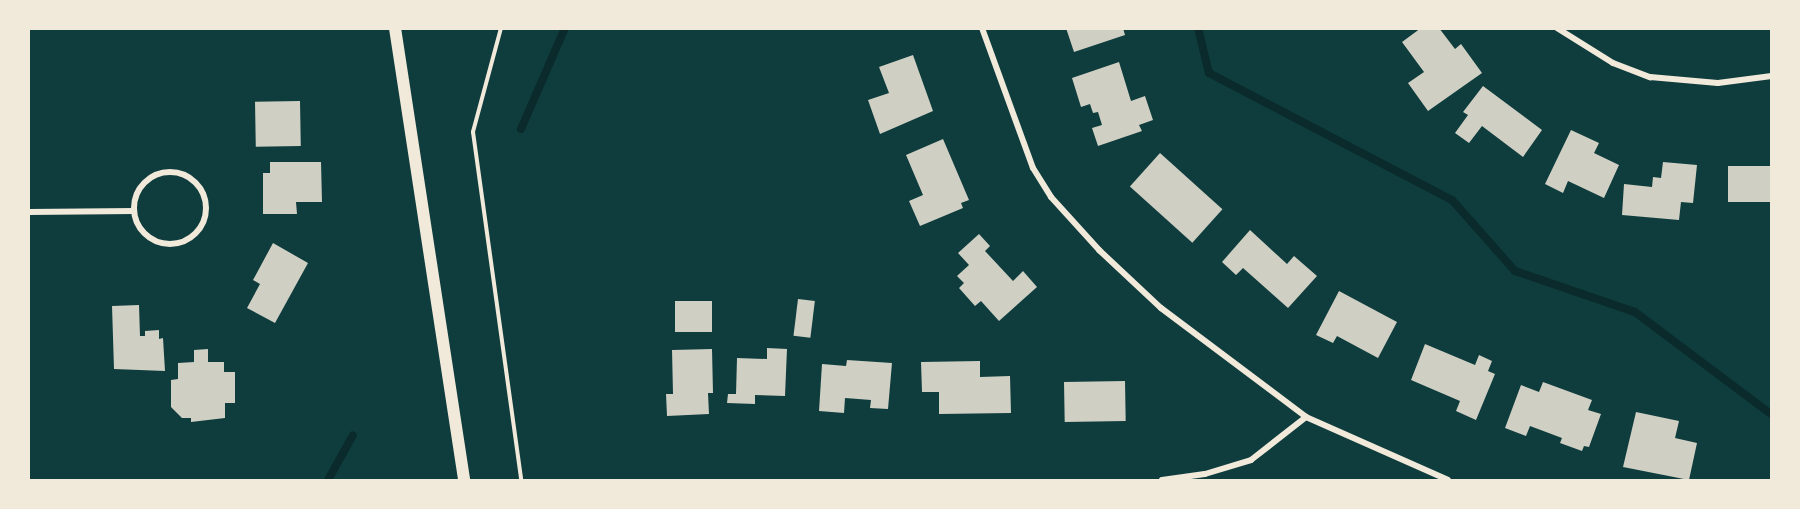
<!DOCTYPE html>
<html>
<head>
<meta charset="utf-8">
<style>
	body { margin:0 }
	#map { position:relative; width:1800px; height:509px; overflow:hidden; background:#0f3d3e; font-family:"PT Sans",sans-serif }
	div>[style] { position:absolute }
	.stream>* { height:8px; margin:-4px; padding:0 4px; transform-origin:4px; border-radius:4px; background:#0a2a2b }
	.building>* { inset:0; background:#cfcfc3; transform-origin:0 0 }
	.path>* { height:4px; margin:-2px; padding:0 2px; transform-origin:2px; border-radius:2px; background:#f1e9da }
	.minor>* { height:6px; margin:-3px; padding:0 3px; transform-origin:3px; border-radius:3px; background:#f1e9da }
	.minor>.ring { margin:-3px; padding:0; box-sizing:content-box; background:none; border:6px solid #f1e9da; border-radius:50% }
	.secondary>* { height:12px; margin:-6px; padding:0 6px; transform-origin:6px; border-radius:6px; background:#f1e9da }
	span { translate:-50% -50%; white-space:nowrap; text-align:center; line-height:1.15; -webkit-text-stroke:5px #f1e9da; paint-order:stroke }
	.frame { position:absolute; inset:0; border:30px solid #f1e9da; pointer-events:none }
</style>
</head>
<body>
<div id="map">
	<div class="stream">
		<div style="left:1198px;top:28px;width:46px;rotate:76.3deg"></div>
		<div style="left:1209px;top:73px;width:274px;rotate:27.6deg"></div>
		<div style="left:1452px;top:200px;width:95px;rotate:48.4deg"></div>
		<div style="left:1515px;top:271px;width:127px;rotate:18.9deg"></div>
		<div style="left:1635px;top:312px;width:171px;rotate:36.9deg"></div>
		<div style="left:521px;top:129px;width:110px;rotate:-66.5deg"></div>
		<div style="left:328px;top:480px;width:51px;rotate:-60.9deg"></div>
	</div>
	<div class="building">
		<div style="clip-path:polygon(1066px 28px,1123px 28px,1125px 35px,1074px 52px)"></div>
		<div style="clip-path:polygon(1421px 28px,1439px 28px,1455px 49px,1461px 44px,1482px 73px,1428px 111px,1408px 83px,1424px 72px,1402px 42px)"></div>
		<div style="clip-path:polygon(913px 55px,933px 111px,880px 134px,868px 100px,889px 93px,879px 67px)"></div>
		<div style="clip-path:polygon(1119px 62px,1131px 101px,1145px 96px,1153px 120px,1139px 125px,1142px 131px,1098px 146px,1092px 128px,1102px 125px,1098px 112px,1093px 113px,1090px 104px,1081px 107px,1072px 78px)"></div>
		<div style="clip-path:polygon(1483px 86px,1542px 130px,1523px 157px,1482px 126px,1469px 143px,1455px 133px,1468px 115px,1463px 112px)"></div>
		<div style="left:300px;top:101px;width:45px;height:45px;rotate:89deg"></div>
		<div style="clip-path:polygon(1571px 130px,1599px 143px,1594px 153px,1619px 165px,1604px 198px,1568px 181px,1563px 193px,1545px 184px)"></div>
		<div style="clip-path:polygon(943px 139px,969px 200px,961px 203px,963px 208px,920px 226px,909px 201px,923px 195px,906px 155px)"></div>
		<div style="left:1160px;top:153px;width:84px;height:45px;rotate:42deg"></div>
		<div style="clip-path:polygon(270px 162px,321px 162px,322px 202px,296px 202px,297px 214px,263px 214px,263px 173px,270px 173px)"></div>
		<div style="clip-path:polygon(1663px 162px,1697px 165px,1693px 203px,1681px 202px,1679px 220px,1622px 215px,1624px 184px,1652px 187px,1653px 177px,1661px 178px)"></div>
		<div style="left:1772px;top:166px;width:36px;height:44px;rotate:90deg"></div>
		<div style="clip-path:polygon(1250px 230px,1287px 264px,1294px 256px,1317px 276px,1288px 308px,1243px 268px,1236px 275px,1222px 262px)"></div>
		<div style="clip-path:polygon(979px 234px,990px 246px,985px 251px,1013px 281px,1023px 271px,1037px 287px,999px 321px,981px 301px,975px 306px,959px 288px,964px 283px,957px 276px,969px 265px,958px 253px)"></div>
		<div style="clip-path:polygon(273px 243px,308px 263px,275px 323px,247px 308px,260px 284px,253px 280px)"></div>
		<div style="clip-path:polygon(1339px 291px,1397px 322px,1378px 358px,1337px 336px,1333px 343px,1316px 335px)"></div>
		<div style="left:798px;top:299px;width:17px;height:37px;rotate:7deg"></div>
		<div style="left:675px;top:301px;width:37px;height:31px"></div>
		<div style="clip-path:polygon(139px 305px,140px 336px,145px 336px,145px 331px,159px 330px,159px 339px,163px 338px,165px 371px,114px 369px,112px 306px)"></div>
		<div style="clip-path:polygon(1425px 344px,1475px 365px,1479px 355px,1492px 361px,1488px 371px,1495px 374px,1476px 420px,1456px 411px,1460px 401px,1411px 380px)"></div>
		<div style="clip-path:polygon(767px 348px,787px 349px,785px 396px,755px 395px,755px 404px,727px 403px,728px 394px,736px 394px,737px 358px,767px 359px)"></div>
		<div style="clip-path:polygon(208px 349px,208px 362px,224px 362px,224px 372px,235px 372px,235px 403px,225px 403px,225px 418px,191px 422px,191px 418px,182px 418px,171px 407px,171px 380px,178px 379px,178px 363px,194px 362px,194px 350px)"></div>
		<div style="clip-path:polygon(712px 349px,713px 393px,708px 393px,709px 414px,667px 416px,666px 394px,673px 394px,672px 350px)"></div>
		<div style="clip-path:polygon(847px 360px,892px 363px,888px 409px,870px 408px,871px 400px,845px 398px,844px 413px,819px 411px,822px 364px,846px 366px)"></div>
		<div style="clip-path:polygon(980px 361px,980px 377px,1010px 376px,1011px 413px,939px 414px,939px 392px,922px 392px,921px 362px)"></div>
		<div style="left:1125px;top:381px;width:40px;height:61px;rotate:89deg"></div>
		<div style="clip-path:polygon(1543px 382px,1592px 400px,1588px 410px,1601px 414px,1589px 447px,1584px 446px,1582px 451px,1560px 443px,1562px 438px,1530px 426px,1526px 436px,1505px 428px,1521px 385px,1539px 392px)"></div>
		<div style="clip-path:polygon(1636px 412px,1679px 421px,1675px 438px,1697px 443px,1689px 480px,1623px 467px)"></div>
	</div>
	<div class="path">
		<div style="left:501px;top:28px;width:108px;rotate:105.1deg"></div>
		<div style="left:473px;top:132px;width:351px;rotate:82.1deg"></div>
	</div>
	<div class="minor">
		<div style="left:982px;top:28px;width:149px;rotate:70deg"></div>
		<div style="left:1033px;top:168px;width:34px;rotate:58deg"></div>
		<div style="left:1051px;top:197px;width:72px;rotate:47.8deg"></div>
		<div style="left:1099px;top:250px;width:85px;rotate:43.1deg"></div>
		<div style="left:1161px;top:308px;width:181px;rotate:36.9deg"></div>
		<div style="left:1306px;top:417px;width:155px;rotate:23.9deg"></div>
		<div style="left:1557px;top:28px;width:66px;rotate:32deg"></div>
		<div style="left:1613px;top:63px;width:40px;rotate:21deg"></div>
		<div style="left:1650px;top:77px;width:68px;rotate:5deg"></div>
		<div style="left:1718px;top:83px;width:54px;rotate:-7.4deg"></div>
		<div class="ring" style="left:134px;top:172px;width:66px;height:66px"></div>
		<div style="left:28px;top:212px;width:106px;rotate:-0.5deg"></div>
		<div style="left:1162px;top:480px;width:43px;rotate:-7.9deg"></div>
		<div style="left:1205px;top:474px;width:48px;rotate:-16.9deg"></div>
		<div style="left:1251px;top:460px;width:70px;rotate:-38deg"></div>
	</div>
	<div class="secondary">
		<div style="left:395px;top:28px;width:457px;rotate:81.3deg"></div>
	</div>
	<div class="frame"></div>
</div>
</body>
</html>
